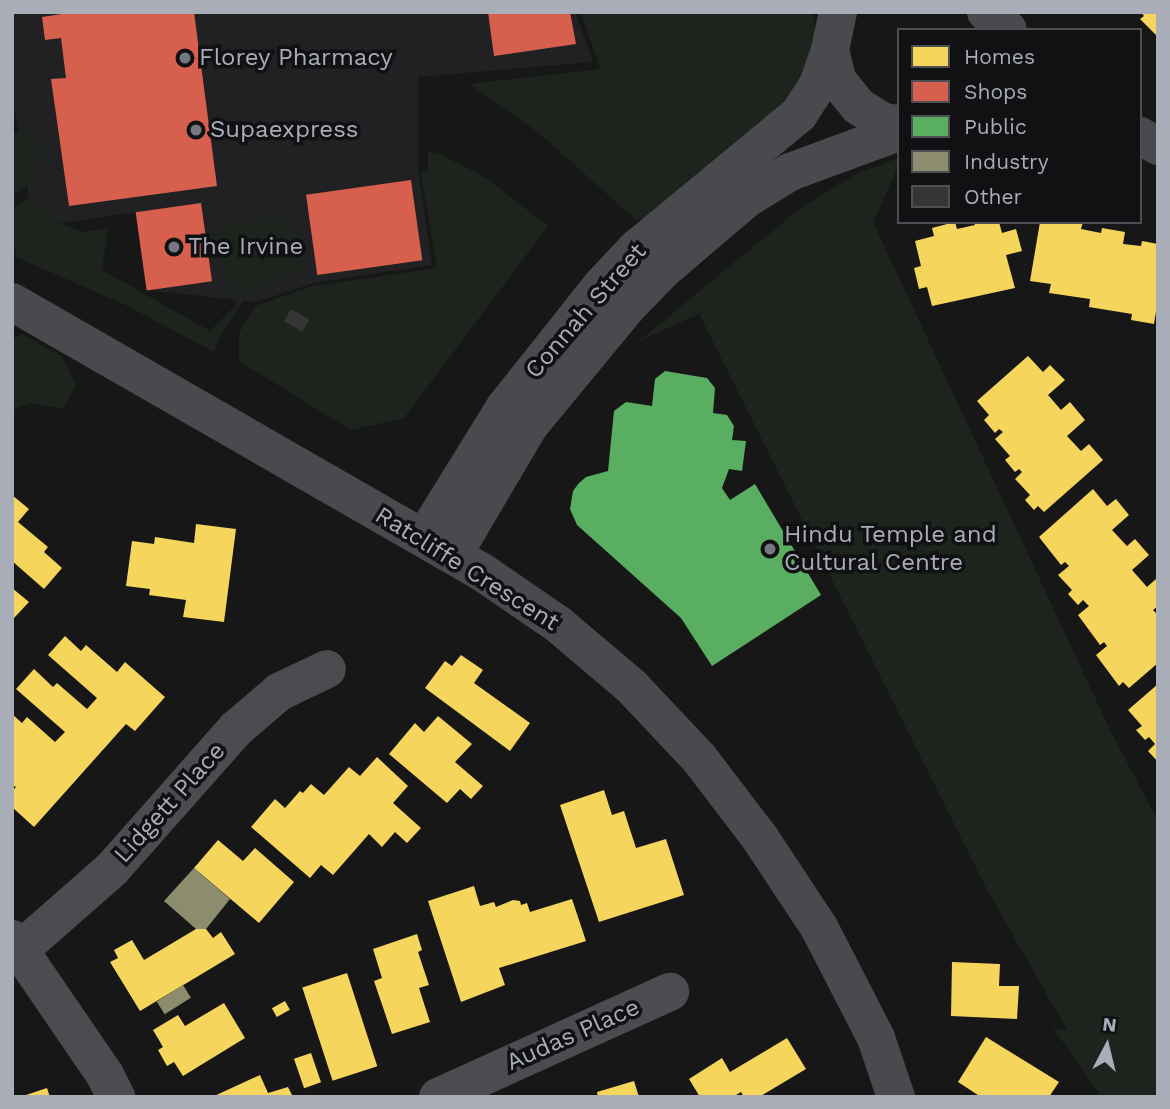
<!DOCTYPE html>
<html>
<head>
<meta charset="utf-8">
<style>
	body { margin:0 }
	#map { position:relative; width:1170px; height:1109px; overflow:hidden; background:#171717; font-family:"Work Sans",sans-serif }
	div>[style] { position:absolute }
	.built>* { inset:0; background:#212123 }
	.green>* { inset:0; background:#1d241e }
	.homes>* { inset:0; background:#f6d55c; transform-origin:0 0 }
	.shops>* { inset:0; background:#d6604d; transform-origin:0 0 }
	.public>* { inset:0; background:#5aae61 }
	.industry>* { inset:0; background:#8c8c6e; transform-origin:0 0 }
	.building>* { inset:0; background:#353536; transform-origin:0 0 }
	.street>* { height:38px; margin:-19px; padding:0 19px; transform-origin:19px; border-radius:19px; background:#4b4c50 }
	.secondary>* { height:38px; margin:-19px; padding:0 19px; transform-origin:19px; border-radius:19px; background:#4a4a4e }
	.dots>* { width:19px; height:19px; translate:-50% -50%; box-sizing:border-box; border:4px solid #111113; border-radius:50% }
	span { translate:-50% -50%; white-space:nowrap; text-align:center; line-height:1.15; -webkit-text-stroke:7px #111113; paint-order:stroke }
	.poi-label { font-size:24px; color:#a8adb8 }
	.left { translate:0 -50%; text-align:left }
	.street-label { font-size:24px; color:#a8adb8 }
	.frame { position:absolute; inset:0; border:14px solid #a8adb8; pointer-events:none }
	.legend { position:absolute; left:897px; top:28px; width:245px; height:196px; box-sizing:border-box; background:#111113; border:2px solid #4d4f55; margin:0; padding:9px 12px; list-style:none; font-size:21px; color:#a8adb8 }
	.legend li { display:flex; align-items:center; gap:14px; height:35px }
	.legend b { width:35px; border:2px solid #4d4f55 }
	.north { position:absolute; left:1072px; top:1011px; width:70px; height:70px; -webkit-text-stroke:5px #111113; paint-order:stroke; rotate:7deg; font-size:19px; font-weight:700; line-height:28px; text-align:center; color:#a8adb8 }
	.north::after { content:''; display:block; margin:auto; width:24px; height:32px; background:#a8adb8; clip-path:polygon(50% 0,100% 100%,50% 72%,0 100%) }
</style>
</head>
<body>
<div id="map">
	<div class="built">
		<div style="clip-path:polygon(12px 12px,575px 12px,593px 62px,418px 77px,419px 175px,432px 265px,314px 283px,256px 302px,147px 290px,136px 212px,34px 227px,12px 94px)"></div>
	</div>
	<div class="green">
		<div style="clip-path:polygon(581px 12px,813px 12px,818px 52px,802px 99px,664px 214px,635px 219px,539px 133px,469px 84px,600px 69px)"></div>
		<div style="clip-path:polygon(29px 130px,41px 148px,34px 179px,19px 193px,12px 194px,12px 133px)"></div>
		<div style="clip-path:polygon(428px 151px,440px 154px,486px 178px,548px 226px,404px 418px,351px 430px,239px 361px,239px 333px,256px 306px,312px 286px,437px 268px,421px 174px,428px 169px)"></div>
		<div style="clip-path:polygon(899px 158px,899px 165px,873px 222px,1110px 730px,1158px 821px,1158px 1097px,1102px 1097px,1053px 1028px,1067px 1030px,986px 888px,699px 314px,639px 341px,798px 210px,856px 174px)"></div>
		<div style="clip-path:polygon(28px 198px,59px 223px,84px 232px,108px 228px,102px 270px,210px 331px,237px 304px,217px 252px,210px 246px,218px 231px,229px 224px,274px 217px,287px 220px,297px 230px,302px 269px,251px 290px,220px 336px,214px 352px,126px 305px,16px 257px,12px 209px)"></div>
		<div style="clip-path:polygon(22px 334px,62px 357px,76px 386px,62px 409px,32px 403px,12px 409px,12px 340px)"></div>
	</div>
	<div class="homes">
		<div style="clip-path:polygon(1141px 12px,1158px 12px,1158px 37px,1140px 19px,1144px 16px)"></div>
		<div style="clip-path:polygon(955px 222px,957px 229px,975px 225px,974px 222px,999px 222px,1002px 233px,1016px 229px,1022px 251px,1006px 255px,1015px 288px,932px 306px,927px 287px,919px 289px,914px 268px,921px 266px,915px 241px,934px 236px,932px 228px)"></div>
		<div style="clip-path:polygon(1040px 222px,1083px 222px,1081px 229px,1101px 233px,1102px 228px,1125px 232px,1123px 244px,1141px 246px,1142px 241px,1158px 244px,1158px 299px,1154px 324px,1131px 320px,1132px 314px,1089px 307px,1090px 299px,1049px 293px,1051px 284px,1030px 281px)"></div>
		<div style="clip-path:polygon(1028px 356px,1043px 372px,1050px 365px,1065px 380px,1048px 395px,1061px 410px,1070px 402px,1085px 420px,1067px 436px,1081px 451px,1089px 444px,1103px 460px,1044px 512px,1038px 506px,1034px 510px,1025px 500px,1030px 495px,1015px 479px,1022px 472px,1019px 469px,1015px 472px,1005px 460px,1010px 456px,995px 439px,1003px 432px,999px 429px,995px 433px,984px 420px,989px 415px,977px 401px)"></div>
		<div style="clip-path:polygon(1093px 489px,1107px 506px,1116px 499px,1129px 515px,1112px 530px,1127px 546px,1135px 539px,1149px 555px,1132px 570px,1147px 587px,1156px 579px,1158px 581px,1158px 606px,1153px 610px,1158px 615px,1158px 663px,1129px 688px,1123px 682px,1119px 686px,1096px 655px,1107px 646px,1104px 642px,1100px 645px,1078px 615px,1089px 606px,1083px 600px,1078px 605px,1068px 594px,1072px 590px,1058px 575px,1069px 566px,1065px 562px,1061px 565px,1039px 537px)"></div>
		<div style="clip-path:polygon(12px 495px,29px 509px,18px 522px,48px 547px,44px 552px,62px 568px,44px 589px,12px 561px)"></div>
		<div style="clip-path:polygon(196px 524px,236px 529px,224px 622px,183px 617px,186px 600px,149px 595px,150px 589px,126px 586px,132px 541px,154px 544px,155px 537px,194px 543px)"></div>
		<div style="clip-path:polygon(12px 588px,29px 602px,14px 618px,12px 616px)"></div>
		<div style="clip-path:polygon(65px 636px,81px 651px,86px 645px,117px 672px,125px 662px,165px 697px,135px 731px,126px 724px,34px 827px,12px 807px,12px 791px,16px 787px,12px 785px,12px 714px,22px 723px,27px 717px,55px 742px,65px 732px,16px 689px,34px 669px,53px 687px,57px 683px,87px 709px,97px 698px,48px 655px)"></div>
		<div style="clip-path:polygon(461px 655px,483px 670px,474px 683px,530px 723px,510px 751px,425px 688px,445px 661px,452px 666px)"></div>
		<div style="clip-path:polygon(1158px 684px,1158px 762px,1148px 751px,1155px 744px,1149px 737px,1145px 740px,1136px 730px,1142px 726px,1128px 710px)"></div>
		<div style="clip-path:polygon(438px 716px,472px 744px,455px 762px,483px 786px,471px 799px,460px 789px,447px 803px,389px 754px,415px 723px,424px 732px)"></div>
		<div style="clip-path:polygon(377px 757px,408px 786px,393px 803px,421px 828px,407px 843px,395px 832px,382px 847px,369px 834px,333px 875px,321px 865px,310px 878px,251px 827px,275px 799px,285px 808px,300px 791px,303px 793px,311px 784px,324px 795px,349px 767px,360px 776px)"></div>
		<div style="clip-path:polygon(604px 790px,612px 815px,624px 811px,636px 848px,666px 839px,684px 895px,599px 922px,560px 805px)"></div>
		<div style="clip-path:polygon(218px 840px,243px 861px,255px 848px,294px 882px,259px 923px,194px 868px)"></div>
		<div style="clip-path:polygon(474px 886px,480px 906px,494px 902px,496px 907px,513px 900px,520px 901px,521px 905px,527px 903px,530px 912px,572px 899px,586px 941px,499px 968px,505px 985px,461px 1002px,428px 901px)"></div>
		<div style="clip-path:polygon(196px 929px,206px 929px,213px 938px,221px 932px,235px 954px,140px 1011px,110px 962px,118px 958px,114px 950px,132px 940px,144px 960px)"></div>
		<div style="clip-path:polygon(417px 934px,422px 950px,418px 952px,429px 985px,419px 988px,430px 1022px,392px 1034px,374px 981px,382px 978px,373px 949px)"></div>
		<div style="clip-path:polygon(952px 962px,1000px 964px,999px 986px,1019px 986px,1017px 1019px,951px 1016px)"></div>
		<div style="left:347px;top:973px;width:98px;height:47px;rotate:72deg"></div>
		<div style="left:285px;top:1001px;width:10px;height:15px;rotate:61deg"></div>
		<div style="clip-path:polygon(224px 1003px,245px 1038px,183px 1076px,174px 1062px,167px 1066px,158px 1050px,163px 1047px,153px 1030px,178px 1015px,185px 1026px)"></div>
		<div style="clip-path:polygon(986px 1037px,1059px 1082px,1049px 1097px,981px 1097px,958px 1082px)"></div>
		<div style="clip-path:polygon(787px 1038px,806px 1069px,759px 1097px,744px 1097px,741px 1092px,733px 1097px,700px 1097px,689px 1079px,722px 1058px,730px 1072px)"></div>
		<div style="left:311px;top:1053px;width:31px;height:18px;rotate:71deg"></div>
		<div style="clip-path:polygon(260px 1075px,268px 1093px,288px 1087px,293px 1097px,212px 1097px)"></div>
		<div style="clip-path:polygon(634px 1081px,639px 1097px,598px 1097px,597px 1092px)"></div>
		<div style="clip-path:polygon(47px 1088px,50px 1097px,23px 1097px,23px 1096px)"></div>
	</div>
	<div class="shops">
		<div style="clip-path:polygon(75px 12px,194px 12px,217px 186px,69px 206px,51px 79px,66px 78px,61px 38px,45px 40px,42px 17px)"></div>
		<div style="clip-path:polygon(488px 12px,570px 12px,576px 44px,494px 56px)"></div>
		<div style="left:411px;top:180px;width:81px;height:106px;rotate:82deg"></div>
		<div style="left:201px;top:203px;width:79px;height:66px;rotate:82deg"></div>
	</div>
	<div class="public">
		<div style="clip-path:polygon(665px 371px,707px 378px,715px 388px,713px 413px,727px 415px,734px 426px,732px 440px,746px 441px,742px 471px,729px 469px,722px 488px,730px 500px,755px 484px,821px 595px,712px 666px,681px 618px,577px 525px,570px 509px,573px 491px,579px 483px,586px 477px,608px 471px,614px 411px,626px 402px,652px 406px,655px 379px)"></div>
	</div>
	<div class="industry">
		<div style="clip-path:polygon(194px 868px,230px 899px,206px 929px,196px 929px,164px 901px)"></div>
		<div style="left:183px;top:985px;width:15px;height:31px;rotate:58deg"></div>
	</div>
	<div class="building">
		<div style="left:291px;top:309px;width:21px;height:14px;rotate:29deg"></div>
	</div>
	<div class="street">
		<div style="left:12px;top:939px;width:165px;rotate:55.6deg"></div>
		<div style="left:105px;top:1075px;width:25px;rotate:63deg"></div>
		<div style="left:21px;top:949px;width:121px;rotate:-41.3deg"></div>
		<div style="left:112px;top:869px;width:187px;rotate:-48.5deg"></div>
		<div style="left:236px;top:729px;width:57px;rotate:-40.7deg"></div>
		<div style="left:279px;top:692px;width:53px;rotate:-25.6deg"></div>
		<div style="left:438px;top:1097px;width:255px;rotate:-24.4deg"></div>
	</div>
	<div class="secondary">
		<div style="left:838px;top:12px;width:39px;rotate:102deg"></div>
		<div style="left:830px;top:50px;width:32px;rotate:76deg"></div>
		<div style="left:838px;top:81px;width:32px;rotate:51deg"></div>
		<div style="left:858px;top:106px;width:31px;rotate:32deg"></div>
		<div style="left:884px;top:122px;width:15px;rotate:8deg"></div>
		<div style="left:986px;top:12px;width:28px;rotate:39deg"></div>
		<div style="left:1140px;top:136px;width:21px;rotate:29deg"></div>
		<div style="left:12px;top:302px;width:542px;rotate:29.88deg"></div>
		<div style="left:482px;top:572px;width:93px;rotate:34.5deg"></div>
		<div style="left:559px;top:625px;width:96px;rotate:40.3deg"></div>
		<div style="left:632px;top:687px;width:98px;rotate:46.7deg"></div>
		<div style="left:699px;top:758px;width:101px;rotate:52.7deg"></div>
		<div style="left:760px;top:838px;width:107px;rotate:56.5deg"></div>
		<div style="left:819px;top:927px;width:125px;rotate:62.8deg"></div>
		<div style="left:876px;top:1038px;width:62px;rotate:71.3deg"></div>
		<div style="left:424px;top:538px;width:154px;rotate:-58.3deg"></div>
		<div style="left:505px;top:407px;width:156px;rotate:-51.5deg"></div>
		<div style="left:602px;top:285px;width:50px;rotate:-46.6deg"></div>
		<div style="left:636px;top:249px;width:212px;rotate:-39.6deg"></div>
		<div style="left:799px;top:114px;width:35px;rotate:-57deg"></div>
		<div style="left:818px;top:85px;width:37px;rotate:-71deg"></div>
		<div style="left:453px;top:555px;width:150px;rotate:-59.5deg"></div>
		<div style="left:529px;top:426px;width:154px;rotate:-50.5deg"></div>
		<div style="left:627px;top:307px;width:52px;rotate:-45.8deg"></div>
		<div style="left:663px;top:270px;width:109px;rotate:-40.5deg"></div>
		<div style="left:746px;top:199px;width:52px;rotate:-31.5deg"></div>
		<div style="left:790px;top:172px;width:116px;rotate:-20.2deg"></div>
	</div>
	<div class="dots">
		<div style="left:185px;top:58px;background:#757880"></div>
		<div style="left:196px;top:130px;background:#757880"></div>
		<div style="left:174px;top:247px;background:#757880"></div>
		<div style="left:770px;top:549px;background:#757880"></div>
	</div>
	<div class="poi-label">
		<span class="left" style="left:199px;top:58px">Florey Pharmacy</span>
		<span class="left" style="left:210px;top:130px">Supaexpress</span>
		<span class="left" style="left:188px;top:247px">The Irvine</span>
		<span class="left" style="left:784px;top:549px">Hindu Temple and<br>Cultural Centre</span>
	</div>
	<div class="street-label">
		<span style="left:586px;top:311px;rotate:-49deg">Connah Street</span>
		<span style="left:467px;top:569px;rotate:32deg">Ratcliffe Crescent</span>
		<span style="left:170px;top:803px;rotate:-48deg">Lidgett Place</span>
		<span style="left:573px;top:1035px;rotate:-24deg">Audas Place</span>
	</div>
	<div class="frame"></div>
	<ul class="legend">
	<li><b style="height:19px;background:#f6d55c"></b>Homes</li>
	<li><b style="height:19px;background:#d6604d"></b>Shops</li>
	<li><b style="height:19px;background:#5aae61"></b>Public</li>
	<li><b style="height:19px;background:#8c8c6e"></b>Industry</li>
	<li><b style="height:19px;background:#353536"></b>Other</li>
	</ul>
	<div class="north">N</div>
</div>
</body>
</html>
